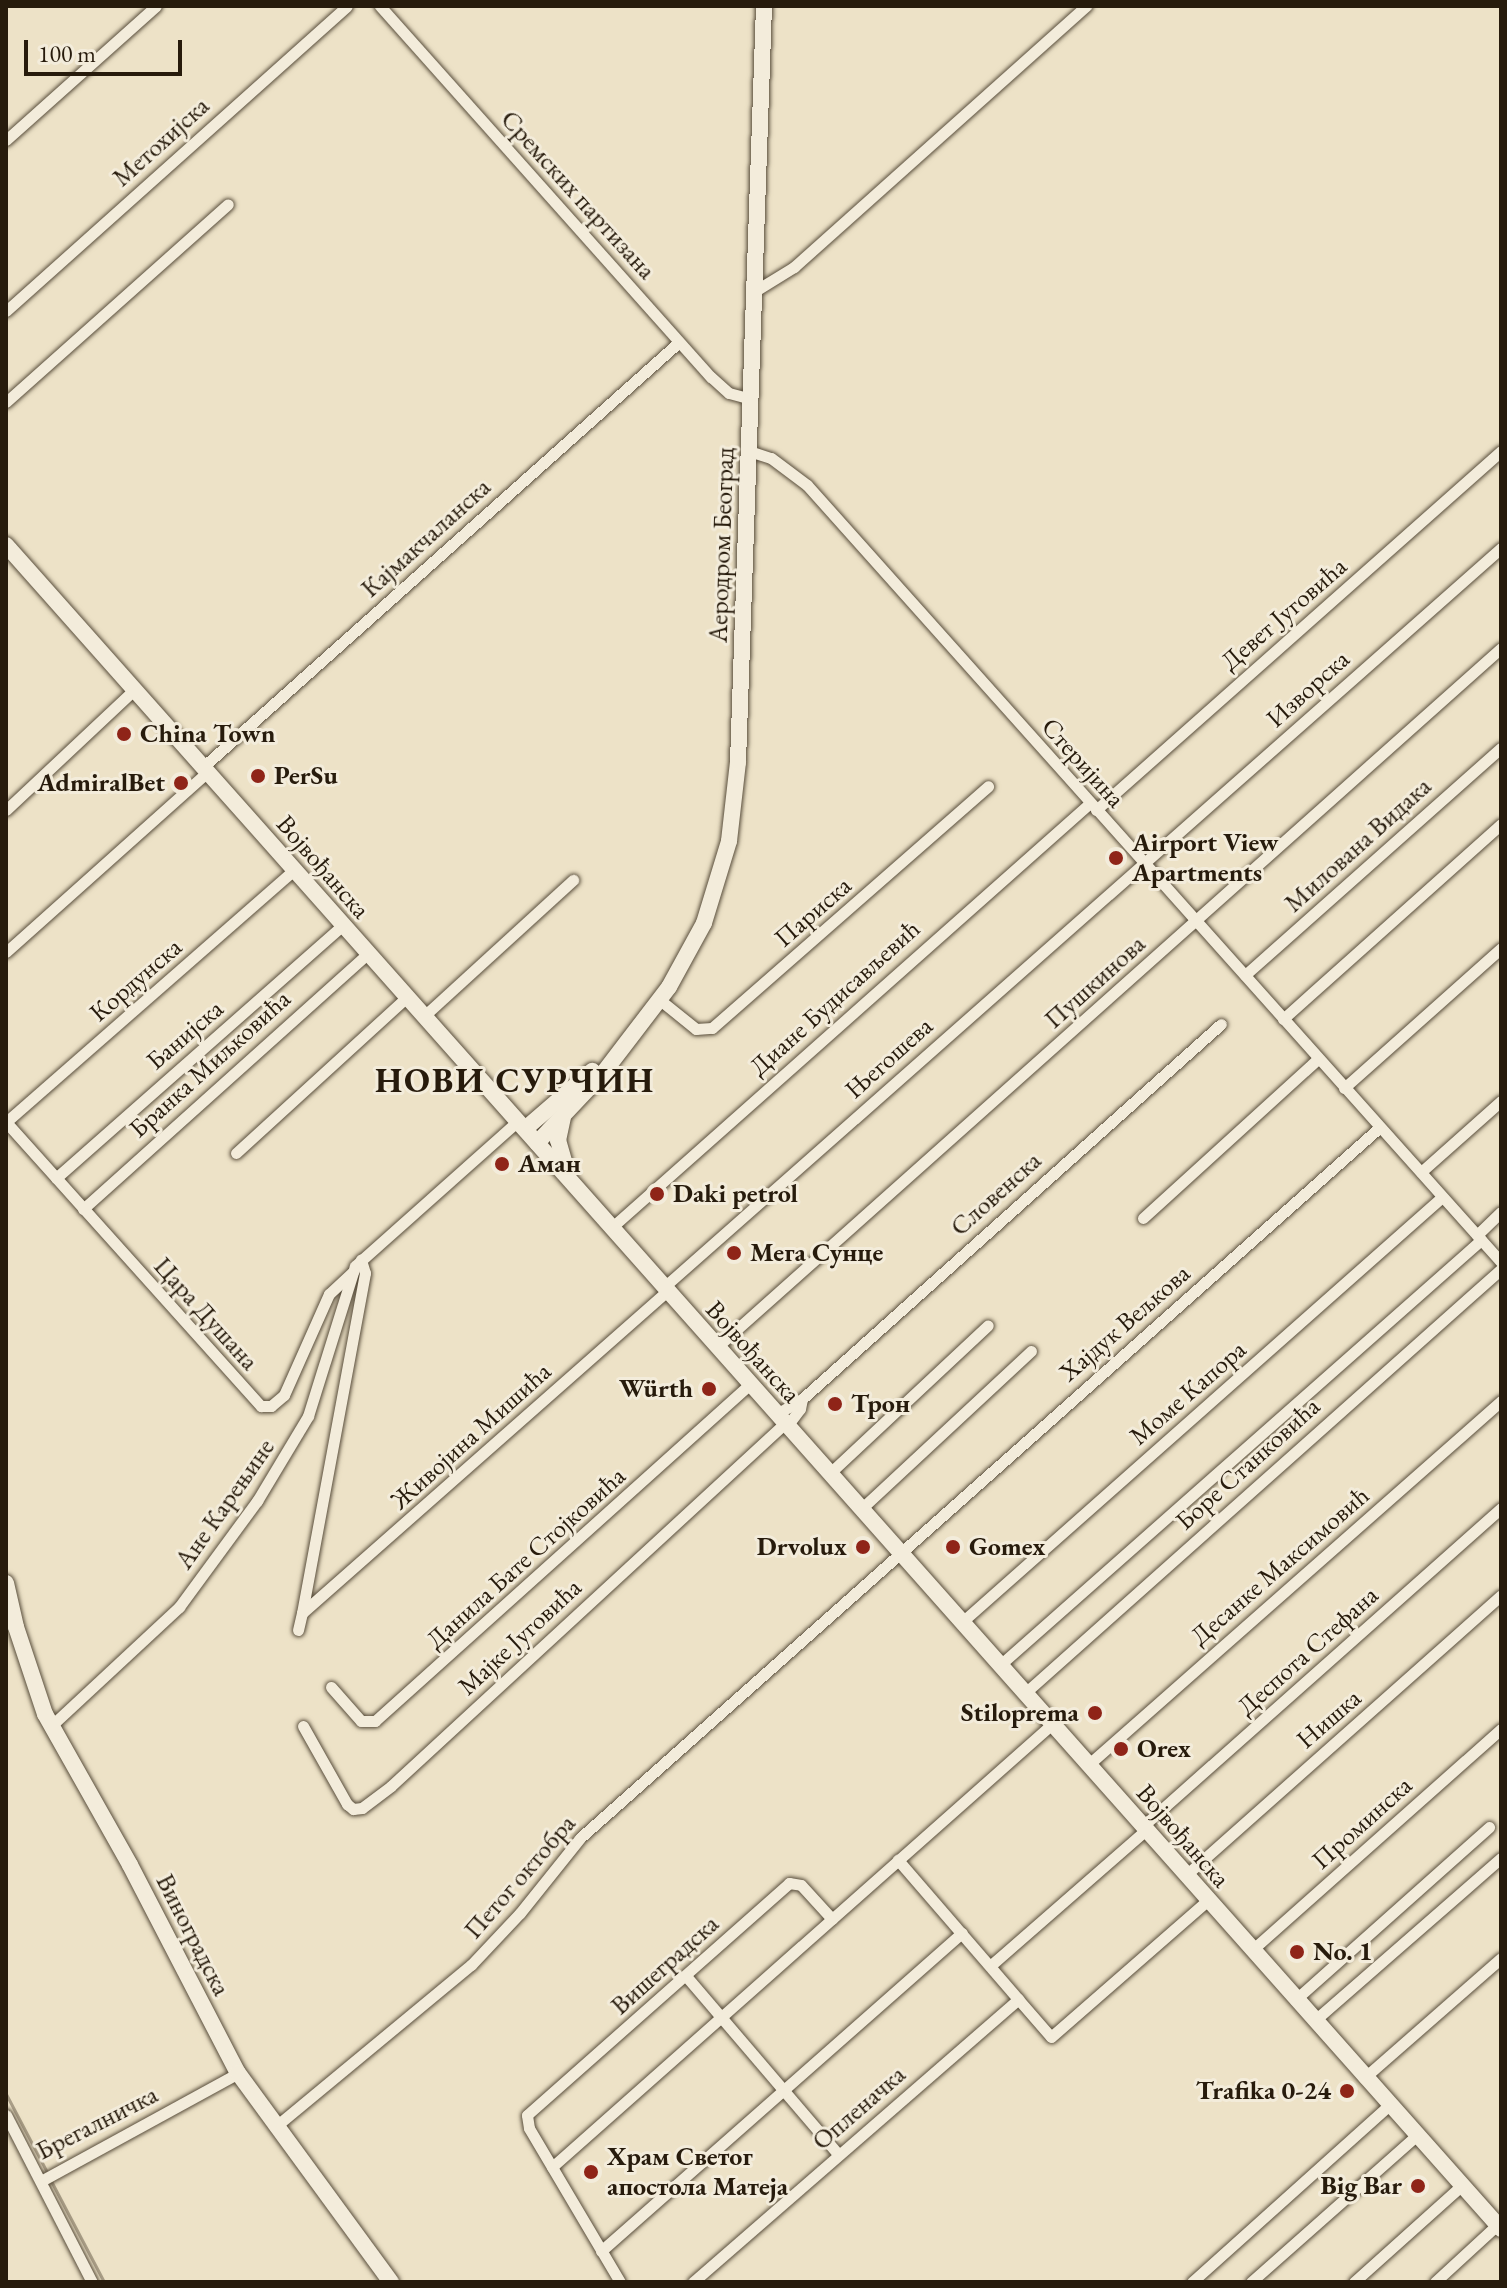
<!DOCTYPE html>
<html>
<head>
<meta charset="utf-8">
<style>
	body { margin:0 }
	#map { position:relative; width:1507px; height:2288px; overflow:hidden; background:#ede2c7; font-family:"EB Garamond",serif }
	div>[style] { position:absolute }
	.stream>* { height:3px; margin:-1.5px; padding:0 1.5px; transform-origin:1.5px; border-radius:1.5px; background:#aa9e87 }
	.roads { filter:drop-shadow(0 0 2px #584d3b) drop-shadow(0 0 2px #584d3b) }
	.street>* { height:11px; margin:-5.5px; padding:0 5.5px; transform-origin:5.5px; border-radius:5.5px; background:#f3ecdb }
	.secondary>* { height:16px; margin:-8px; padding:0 8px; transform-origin:8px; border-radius:8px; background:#f3ecdb }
	.dots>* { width:22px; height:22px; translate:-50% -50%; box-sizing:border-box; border:4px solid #f3ecdb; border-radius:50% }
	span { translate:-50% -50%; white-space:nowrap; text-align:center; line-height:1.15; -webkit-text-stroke:6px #f3ecdb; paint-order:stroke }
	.street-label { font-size:26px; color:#271b0c }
	.poi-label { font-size:26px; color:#271b0c; font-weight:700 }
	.left { translate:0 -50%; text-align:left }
	.right { translate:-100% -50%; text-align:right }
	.district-label { font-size:34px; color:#271b0c; font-weight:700; letter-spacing:2px }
	.frame { position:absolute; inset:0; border:8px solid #271b0c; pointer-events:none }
	.scale { position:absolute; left:24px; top:40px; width:158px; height:36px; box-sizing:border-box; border:4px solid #271b0c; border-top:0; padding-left:10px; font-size:24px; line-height:28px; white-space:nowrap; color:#271b0c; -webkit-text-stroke:6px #f3ecdb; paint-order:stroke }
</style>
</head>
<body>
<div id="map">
	<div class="stream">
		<div style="left:6px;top:2094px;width:88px;rotate:62.3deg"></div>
		<div style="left:50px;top:2179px;width:116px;rotate:62.3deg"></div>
	</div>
	<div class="roads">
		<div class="street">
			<div style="left:380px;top:6px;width:497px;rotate:48.3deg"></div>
			<div style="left:711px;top:377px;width:24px;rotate:42deg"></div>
			<div style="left:729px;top:393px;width:23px;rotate:15deg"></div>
			<div style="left:6px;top:140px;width:201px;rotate:-41.8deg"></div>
			<div style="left:755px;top:291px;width:46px;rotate:-31.6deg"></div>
			<div style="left:794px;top:267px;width:392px;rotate:-41.8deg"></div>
			<div style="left:6px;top:311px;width:457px;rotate:-41.8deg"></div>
			<div style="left:6px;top:402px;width:297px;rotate:-41.7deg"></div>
			<div style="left:749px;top:451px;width:23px;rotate:18deg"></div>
			<div style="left:771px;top:458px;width:45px;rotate:36.9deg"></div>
			<div style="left:807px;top:485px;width:1042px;rotate:48.23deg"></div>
			<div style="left:203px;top:767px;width:638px;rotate:-41.76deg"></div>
			<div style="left:6px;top:810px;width:175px;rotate:-43.2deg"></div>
			<div style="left:1096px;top:810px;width:541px;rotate:-41.55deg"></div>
			<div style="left:6px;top:952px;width:270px;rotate:-41.8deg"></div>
			<div style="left:1245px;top:975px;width:342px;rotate:-41.6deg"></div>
			<div style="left:660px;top:1000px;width:46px;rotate:38.9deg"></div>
			<div style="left:696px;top:1029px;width:16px;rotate:-4deg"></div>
			<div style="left:712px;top:1028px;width:367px;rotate:-41.2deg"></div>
			<div style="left:424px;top:1016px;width:202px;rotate:-42.4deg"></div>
			<div style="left:1283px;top:1019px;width:292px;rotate:-41.8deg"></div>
			<div style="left:1344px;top:1088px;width:210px;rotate:-41.7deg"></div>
			<div style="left:6px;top:1122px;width:382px;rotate:48.1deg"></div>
			<div style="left:261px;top:1406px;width:10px"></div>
			<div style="left:271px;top:1406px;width:17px;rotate:-40deg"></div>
			<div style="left:284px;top:1395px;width:111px;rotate:-66deg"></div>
			<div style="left:329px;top:1294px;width:33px;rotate:-43deg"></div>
			<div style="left:6px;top:1122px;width:383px;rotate:-41.2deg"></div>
			<div style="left:236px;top:1153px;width:231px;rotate:-42.4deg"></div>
			<div style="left:1421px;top:1172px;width:107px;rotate:-41.6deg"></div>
			<div style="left:56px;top:1178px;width:383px;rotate:-41.4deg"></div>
			<div style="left:83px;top:1209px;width:383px;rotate:-41.9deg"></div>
			<div style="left:1143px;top:1218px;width:236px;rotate:-42.3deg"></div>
			<div style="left:611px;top:1228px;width:640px;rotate:-41.58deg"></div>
			<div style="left:1477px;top:1235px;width:33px;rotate:-44deg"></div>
			<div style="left:664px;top:1287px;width:1117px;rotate:-41.44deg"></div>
			<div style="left:717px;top:1347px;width:1050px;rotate:-41.72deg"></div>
			<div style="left:777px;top:1414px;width:29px;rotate:-31deg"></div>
			<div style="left:802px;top:1399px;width:562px;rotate:-41.83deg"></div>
			<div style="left:787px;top:1426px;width:21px;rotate:-53deg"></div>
			<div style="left:800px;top:1409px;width:10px;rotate:-79deg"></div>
			<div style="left:830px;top:1473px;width:216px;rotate:-43.1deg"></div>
			<div style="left:861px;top:1509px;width:232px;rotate:-42.9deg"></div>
			<div style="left:302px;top:1613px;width:346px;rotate:-79.5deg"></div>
			<div style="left:365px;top:1273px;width:14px;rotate:-107deg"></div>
			<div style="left:962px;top:1622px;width:641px;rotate:-41.52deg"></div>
			<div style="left:298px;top:1630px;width:17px;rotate:-77deg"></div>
			<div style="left:302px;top:1613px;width:487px;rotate:-41.4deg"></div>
			<div style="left:1000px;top:1665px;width:642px;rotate:-41.46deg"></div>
			<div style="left:331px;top:1687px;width:45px;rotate:48.6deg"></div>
			<div style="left:361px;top:1721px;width:14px"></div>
			<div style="left:375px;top:1721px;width:504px;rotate:-41.94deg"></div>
			<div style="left:1025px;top:1693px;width:637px;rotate:-41.69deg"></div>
			<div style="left:51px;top:1726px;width:175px;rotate:-42.9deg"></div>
			<div style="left:179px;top:1607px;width:132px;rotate:-53.7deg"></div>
			<div style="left:257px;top:1501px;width:99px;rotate:-59deg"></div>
			<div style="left:308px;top:1416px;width:157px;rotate:-72.6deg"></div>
			<div style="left:355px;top:1266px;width:218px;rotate:-41.7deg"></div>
			<div style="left:303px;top:1726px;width:90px;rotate:60.6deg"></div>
			<div style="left:347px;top:1804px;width:8px;rotate:40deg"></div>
			<div style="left:353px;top:1809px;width:9px;rotate:-6deg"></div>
			<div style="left:362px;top:1808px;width:36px;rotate:-37deg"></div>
			<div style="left:391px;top:1786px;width:536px;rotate:-42.65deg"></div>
			<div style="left:1088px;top:1765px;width:551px;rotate:-41.39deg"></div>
			<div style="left:1143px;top:1826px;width:479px;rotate:-41.6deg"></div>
			<div style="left:1186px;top:1875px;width:421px;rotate:-41.6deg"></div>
			<div style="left:1252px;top:1950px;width:333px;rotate:-41.6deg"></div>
			<div style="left:990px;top:1966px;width:207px;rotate:-41.1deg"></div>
			<div style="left:686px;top:1976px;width:234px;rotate:49.5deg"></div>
			<div style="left:1018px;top:1999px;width:50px;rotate:49deg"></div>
			<div style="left:1051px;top:2037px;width:208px;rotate:-41.1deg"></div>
			<div style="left:1295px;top:2000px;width:260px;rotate:-41.7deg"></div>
			<div style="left:1314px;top:2021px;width:248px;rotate:-41.1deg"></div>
			<div style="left:1364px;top:2078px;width:182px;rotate:-41.2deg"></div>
			<div style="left:6px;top:2115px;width:188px;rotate:62.8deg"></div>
			<div style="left:275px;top:2127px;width:254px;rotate:-39.6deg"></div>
			<div style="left:471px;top:1965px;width:71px;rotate:-46.7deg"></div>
			<div style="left:520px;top:1913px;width:96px;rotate:-51.3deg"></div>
			<div style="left:580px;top:1838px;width:1070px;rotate:-41.63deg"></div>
			<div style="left:552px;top:2167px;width:668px;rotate:-41.54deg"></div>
			<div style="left:41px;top:2181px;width:225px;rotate:-28.7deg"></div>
			<div style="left:601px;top:2251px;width:481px;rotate:-41.4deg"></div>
			<div style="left:620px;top:2282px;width:179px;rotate:-120.6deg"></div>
			<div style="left:529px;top:2128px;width:13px;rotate:-99deg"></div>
			<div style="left:527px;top:2115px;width:350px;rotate:-41.5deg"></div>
			<div style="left:789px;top:1883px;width:12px;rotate:9deg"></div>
			<div style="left:801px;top:1885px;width:46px;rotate:47.6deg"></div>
			<div style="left:693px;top:2282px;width:431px;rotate:-41deg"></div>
			<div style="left:1018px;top:1999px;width:184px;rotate:-130.8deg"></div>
			<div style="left:1192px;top:2282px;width:263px;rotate:-41.9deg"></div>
			<div style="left:1251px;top:2282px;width:220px;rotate:-41.5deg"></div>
			<div style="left:1354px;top:2282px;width:144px;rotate:-41.9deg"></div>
			<div style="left:1435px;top:2282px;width:84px;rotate:-42.6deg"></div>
		</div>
		<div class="secondary">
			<div style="left:6px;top:545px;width:2252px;rotate:48.4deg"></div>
			<div style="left:563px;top:1117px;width:24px;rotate:102deg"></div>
			<div style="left:558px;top:1140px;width:33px;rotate:74deg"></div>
			<div style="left:525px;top:1129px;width:89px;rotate:-40.9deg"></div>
			<div style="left:537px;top:1143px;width:98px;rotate:-46.7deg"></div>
			<div style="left:604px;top:1072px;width:107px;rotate:-52.6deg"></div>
			<div style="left:669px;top:987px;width:73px;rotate:-61.3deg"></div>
			<div style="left:704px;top:923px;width:86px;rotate:-73deg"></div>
			<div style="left:729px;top:841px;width:80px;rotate:-83.5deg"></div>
			<div style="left:738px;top:762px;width:756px;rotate:-88.03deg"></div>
			<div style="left:6px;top:1583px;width:45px;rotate:77.2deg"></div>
			<div style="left:16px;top:1627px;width:92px;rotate:71.6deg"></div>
			<div style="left:45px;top:1714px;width:173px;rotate:60.6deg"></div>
			<div style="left:130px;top:1865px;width:234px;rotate:62.6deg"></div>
			<div style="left:238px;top:2073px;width:259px;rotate:53.8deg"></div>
		</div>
	</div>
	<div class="dots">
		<div style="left:124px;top:734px;background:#8f2418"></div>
		<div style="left:258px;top:776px;background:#8f2418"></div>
		<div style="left:181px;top:783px;background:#8f2418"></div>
		<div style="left:1116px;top:858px;background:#8f2418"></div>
		<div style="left:502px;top:1164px;background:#8f2418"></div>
		<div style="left:657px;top:1194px;background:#8f2418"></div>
		<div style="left:734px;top:1253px;background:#8f2418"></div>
		<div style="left:709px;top:1389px;background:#8f2418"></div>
		<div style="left:835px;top:1404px;background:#8f2418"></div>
		<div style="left:863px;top:1547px;background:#8f2418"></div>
		<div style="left:953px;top:1547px;background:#8f2418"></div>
		<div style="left:1095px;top:1713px;background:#8f2418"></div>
		<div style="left:1121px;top:1749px;background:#8f2418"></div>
		<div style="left:1297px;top:1952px;background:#8f2418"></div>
		<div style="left:1347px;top:2091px;background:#8f2418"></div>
		<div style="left:591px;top:2172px;background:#8f2418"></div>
		<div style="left:1418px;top:2186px;background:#8f2418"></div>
	</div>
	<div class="street-label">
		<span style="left:161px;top:142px;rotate:-42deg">Метохијска</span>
		<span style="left:578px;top:195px;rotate:48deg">Сремских партизана</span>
		<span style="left:426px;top:538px;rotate:-42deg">Кајмакчаланска</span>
		<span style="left:722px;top:545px;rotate:-88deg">Аеродром Београд</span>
		<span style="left:1284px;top:614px;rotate:-41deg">Девет Југовића</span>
		<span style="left:1308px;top:689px;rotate:-42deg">Изворска</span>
		<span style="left:1083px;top:763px;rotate:48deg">Стеријина</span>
		<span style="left:1358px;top:845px;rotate:-42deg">Милована Видака</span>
		<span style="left:323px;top:867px;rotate:49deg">Војвођанска</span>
		<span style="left:813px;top:912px;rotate:-41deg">Париска</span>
		<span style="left:136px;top:980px;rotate:-41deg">Кордунска</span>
		<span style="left:1095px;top:982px;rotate:-42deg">Пушкинова</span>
		<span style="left:835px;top:998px;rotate:-42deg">Диане Будисављевић</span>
		<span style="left:185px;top:1035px;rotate:-41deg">Банијска</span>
		<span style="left:889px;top:1058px;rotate:-42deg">Његошева</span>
		<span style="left:210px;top:1064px;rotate:-42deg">Бранка Миљковића</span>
		<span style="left:996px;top:1194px;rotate:-42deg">Словенска</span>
		<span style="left:206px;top:1314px;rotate:48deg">Цара Душана</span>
		<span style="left:1125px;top:1323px;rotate:-41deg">Хајдук Вељкова</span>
		<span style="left:753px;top:1352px;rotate:48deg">Војвођанска</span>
		<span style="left:1188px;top:1393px;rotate:-41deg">Моме Капора</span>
		<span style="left:471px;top:1436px;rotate:-42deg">Живојина Мишића</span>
		<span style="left:1248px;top:1464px;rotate:-42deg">Боре Станковића</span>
		<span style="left:225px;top:1504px;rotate:-55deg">Ане Карењине</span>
		<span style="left:526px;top:1558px;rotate:-42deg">Данила Бате Стојковића</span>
		<span style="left:1280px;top:1566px;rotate:-41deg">Десанке Максимовић</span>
		<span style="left:520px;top:1637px;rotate:-43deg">Мајке Југовића</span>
		<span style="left:1308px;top:1651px;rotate:-42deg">Деспота Стефана</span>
		<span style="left:1329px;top:1719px;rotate:-41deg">Нишка</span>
		<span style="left:1362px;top:1823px;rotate:-42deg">Проминска</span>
		<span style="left:1183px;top:1836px;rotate:49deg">Војвођанска</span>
		<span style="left:520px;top:1877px;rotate:-49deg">Петог октобра</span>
		<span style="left:193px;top:1935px;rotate:63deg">Виноградска</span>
		<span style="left:665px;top:1965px;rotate:-42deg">Вишеградска</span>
		<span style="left:859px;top:2108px;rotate:-41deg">Опленачка</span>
		<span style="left:97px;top:2123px;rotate:-27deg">Брегалничка</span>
	</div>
	<div class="poi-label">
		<span class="left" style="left:140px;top:734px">China Town</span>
		<span class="left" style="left:274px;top:776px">PerSu</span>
		<span class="right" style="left:165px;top:783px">AdmiralBet</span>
		<span class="left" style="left:1132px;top:858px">Airport View<br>Apartments</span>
		<span class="left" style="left:518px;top:1164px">Аман</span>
		<span class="left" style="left:673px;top:1194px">Daki petrol</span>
		<span class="left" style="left:750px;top:1253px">Мега Сунце</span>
		<span class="right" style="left:693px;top:1389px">Würth</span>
		<span class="left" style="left:851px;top:1404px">Трон</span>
		<span class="right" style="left:847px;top:1547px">Drvolux</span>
		<span class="left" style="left:969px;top:1547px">Gomex</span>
		<span class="right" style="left:1079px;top:1713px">Stiloprema</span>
		<span class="left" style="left:1137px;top:1749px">Orex</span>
		<span class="left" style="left:1313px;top:1952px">No. 1</span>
		<span class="right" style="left:1331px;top:2091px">Trafika 0-24</span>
		<span class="left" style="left:607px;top:2172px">Храм Светог<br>апостола Матеја</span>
		<span class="right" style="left:1402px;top:2186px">Big Bar</span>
	</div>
	<div class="district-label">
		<span style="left:515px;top:1081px">НОВИ СУРЧИН</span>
	</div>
	<div class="frame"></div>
	<div class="scale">100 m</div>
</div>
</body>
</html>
